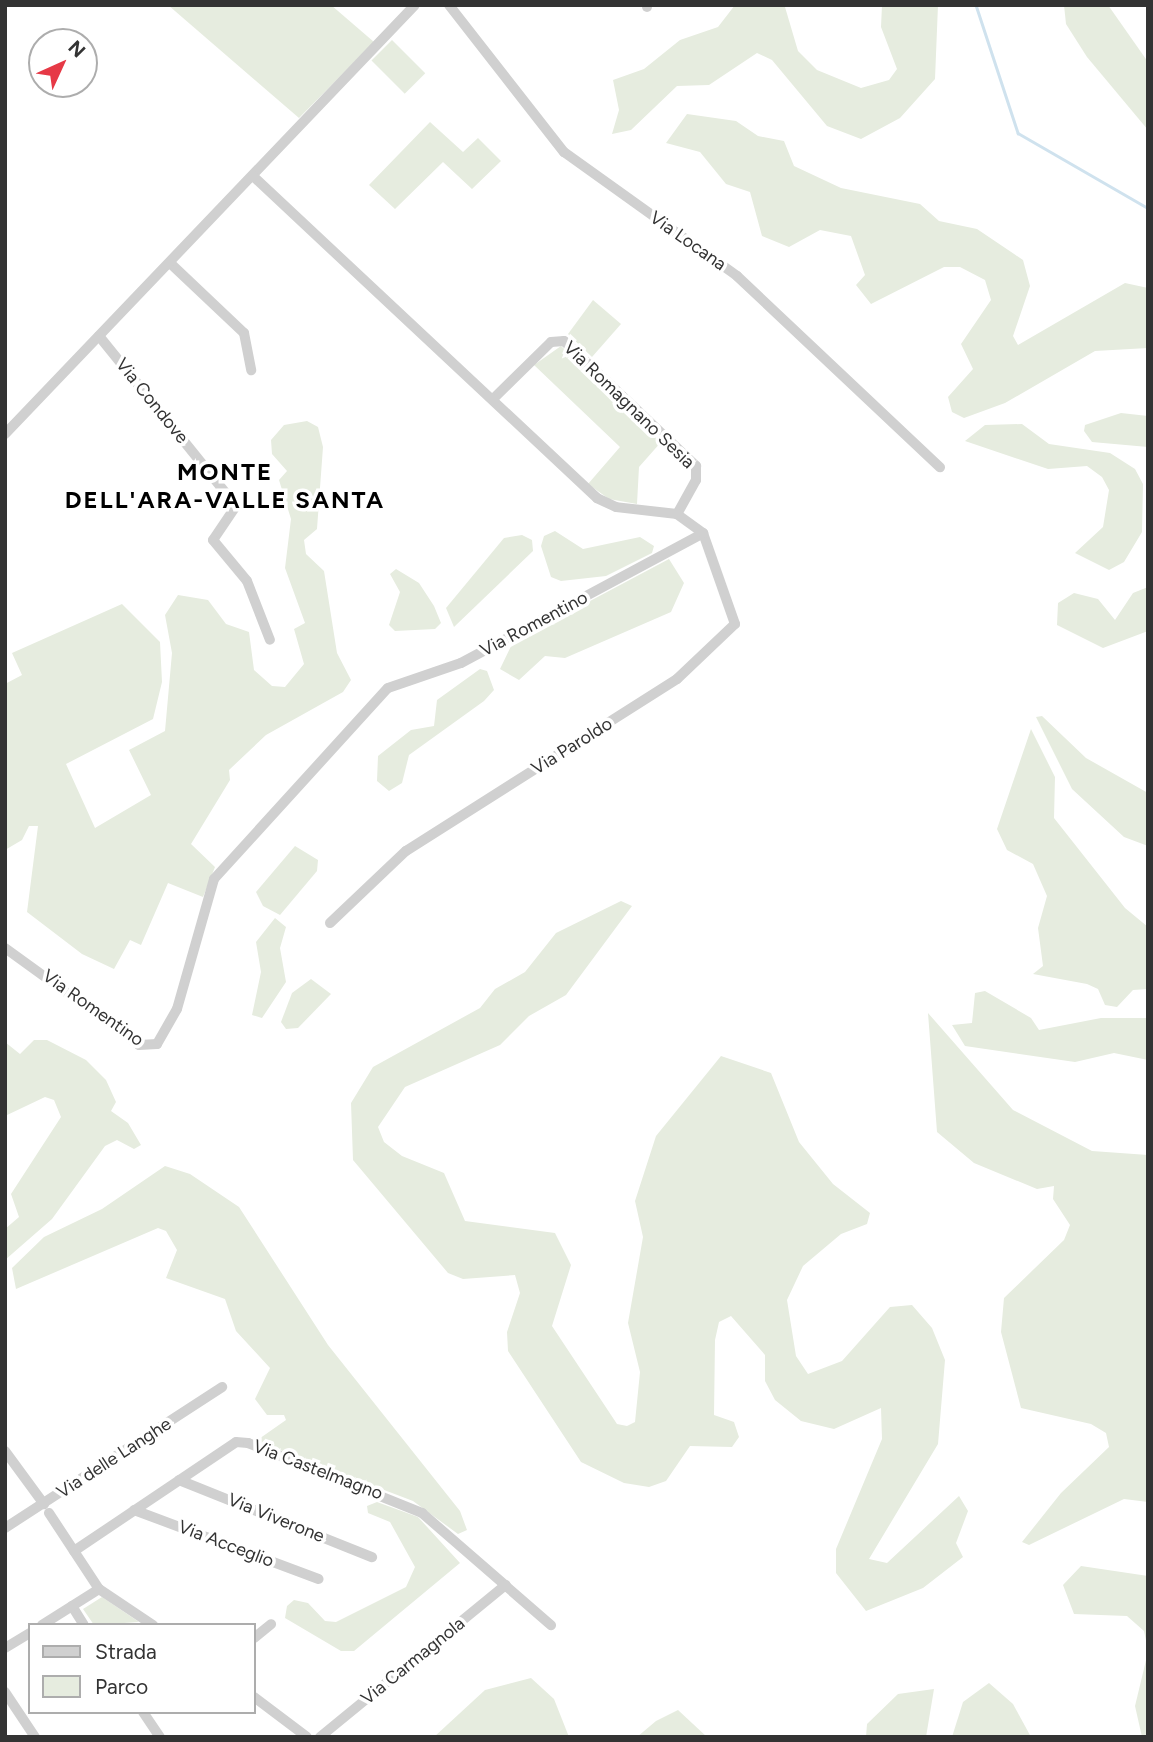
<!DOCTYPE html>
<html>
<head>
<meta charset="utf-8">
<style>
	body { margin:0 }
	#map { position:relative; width:1153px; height:1742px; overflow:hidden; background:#fff; font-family:Figtree,sans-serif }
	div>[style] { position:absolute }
	.green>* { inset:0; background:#e6ecdf; transform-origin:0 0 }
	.stream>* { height:2.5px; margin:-1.25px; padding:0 1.25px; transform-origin:1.25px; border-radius:1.25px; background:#cfe2ee }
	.street>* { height:10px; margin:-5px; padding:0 5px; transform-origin:5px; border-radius:5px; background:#d0d0d0 }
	span { translate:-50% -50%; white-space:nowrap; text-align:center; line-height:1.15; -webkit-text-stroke:7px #fff; paint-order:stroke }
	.street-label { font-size:18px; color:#333 }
	.district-label { font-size:24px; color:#000; font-weight:700; letter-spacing:2px }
	.frame { position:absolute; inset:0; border:7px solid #333; pointer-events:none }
	.legend { position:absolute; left:28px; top:1623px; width:228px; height:91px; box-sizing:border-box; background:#fff; border:2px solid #adadad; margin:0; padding:9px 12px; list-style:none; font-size:21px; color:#333 }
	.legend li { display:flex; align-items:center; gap:14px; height:35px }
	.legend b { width:35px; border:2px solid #adadad }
	.north { position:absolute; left:28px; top:28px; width:70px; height:70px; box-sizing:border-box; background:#fff; border:2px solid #adadad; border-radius:50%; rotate:45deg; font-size:19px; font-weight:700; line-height:28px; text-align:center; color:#333 }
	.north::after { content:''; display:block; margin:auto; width:24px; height:32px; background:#e63946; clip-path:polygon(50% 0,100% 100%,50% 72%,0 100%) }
</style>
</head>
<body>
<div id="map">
	<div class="green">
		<div style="clip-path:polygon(168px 5px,331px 5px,374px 42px,299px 118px)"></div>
		<div style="clip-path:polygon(735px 5px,785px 7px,798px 51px,817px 70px,861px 88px,889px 80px,897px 69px,881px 27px,882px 5px,938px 5px,935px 79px,900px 118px,861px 139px,827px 126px,772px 60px,757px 53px,709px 85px,677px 86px,631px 130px,612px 134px,619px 110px,613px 80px,644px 69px,680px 40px,718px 27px)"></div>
		<div style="clip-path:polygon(1064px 5px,1108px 5px,1148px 62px,1148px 130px,1087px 57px,1066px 24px)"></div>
		<div style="left:392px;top:40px;width:47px;height:29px;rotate:45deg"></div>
		<div style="clip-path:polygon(687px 114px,736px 121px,758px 136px,784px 141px,794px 166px,841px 188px,920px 204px,939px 221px,977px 229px,1023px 260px,1030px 286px,1013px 336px,1018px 345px,1125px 283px,1148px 288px,1148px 348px,1095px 351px,1005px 403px,964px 418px,952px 412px,948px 397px,973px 369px,961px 344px,991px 300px,985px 280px,960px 267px,944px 267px,871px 304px,856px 285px,865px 275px,851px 236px,820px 230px,789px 247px,762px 236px,750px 192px,726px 184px,700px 152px,666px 143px)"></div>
		<div style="clip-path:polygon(430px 122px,463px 152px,478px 138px,501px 161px,472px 189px,443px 162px,395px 209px,369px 185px)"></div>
		<div style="clip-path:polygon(593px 300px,621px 324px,592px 357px,568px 334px)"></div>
		<div style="clip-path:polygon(561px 346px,662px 441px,639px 467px,637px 504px,609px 499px,588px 484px,620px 447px,534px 365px)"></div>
		<div style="clip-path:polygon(1121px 413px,1148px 416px,1148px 447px,1092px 442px,1084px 431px,1085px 425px)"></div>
		<div style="clip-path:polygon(307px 421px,318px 427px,323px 447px,317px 529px,304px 540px,306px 554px,324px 571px,337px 653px,351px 680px,343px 692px,266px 735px,229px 770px,230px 780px,191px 844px,215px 867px,203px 897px,168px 883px,141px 945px,130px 940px,114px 969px,82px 954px,27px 912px,38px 826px,29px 826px,22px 840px,5px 850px,5px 684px,22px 675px,12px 653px,122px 604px,160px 642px,162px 682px,153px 719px,66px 764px,95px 828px,151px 795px,129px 750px,165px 731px,172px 653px,165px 615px,178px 595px,208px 600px,226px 624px,249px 632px,254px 670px,272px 686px,285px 687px,304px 664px,294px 629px,305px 623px,285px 568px,291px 519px,279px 480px,287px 471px,272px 454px,271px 440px,284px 425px)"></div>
		<div style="clip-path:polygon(1022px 424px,1049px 444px,1110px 453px,1135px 469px,1143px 484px,1142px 532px,1124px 562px,1109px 570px,1075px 553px,1103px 527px,1109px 490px,1102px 477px,1087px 466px,1048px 469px,965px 441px,985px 425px)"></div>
		<div style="clip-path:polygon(555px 531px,583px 549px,640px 537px,654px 546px,652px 553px,606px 576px,561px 581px,551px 577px,541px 546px,544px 536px)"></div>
		<div style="clip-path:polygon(522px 535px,532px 540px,533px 551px,454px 627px,446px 608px,504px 538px)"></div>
		<div style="clip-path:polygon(669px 559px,684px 583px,671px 612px,565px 658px,545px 656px,519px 680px,500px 669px,513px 642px)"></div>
		<div style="clip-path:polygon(396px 569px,419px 583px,434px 606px,441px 623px,435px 629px,395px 631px,389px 625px,400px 592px,390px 574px)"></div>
		<div style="clip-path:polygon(1148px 587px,1148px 631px,1103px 648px,1057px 625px,1058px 603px,1074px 593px,1098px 599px,1115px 620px,1133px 593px)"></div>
		<div style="clip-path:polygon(480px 669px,487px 671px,494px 690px,484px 701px,409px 755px,402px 783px,389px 791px,377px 781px,378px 756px,411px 730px,434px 726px,437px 700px)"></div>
		<div style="clip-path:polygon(1042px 716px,1086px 758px,1148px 793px,1148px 846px,1124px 837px,1072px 789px,1036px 717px)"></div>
		<div style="clip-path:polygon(1031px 729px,1055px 777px,1054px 818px,1125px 908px,1148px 927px,1148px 989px,1133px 990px,1117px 1007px,1105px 1005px,1098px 989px,1087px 984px,1033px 974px,1043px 966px,1038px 928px,1047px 896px,1033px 864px,1007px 850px,997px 829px)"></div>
		<div style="clip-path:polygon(295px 846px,318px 860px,317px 871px,280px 915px,263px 906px,256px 892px)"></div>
		<div style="clip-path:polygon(621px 901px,632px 906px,566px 995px,529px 1016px,500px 1045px,405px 1087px,378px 1127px,384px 1142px,402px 1156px,444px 1173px,465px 1221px,555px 1233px,571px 1265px,552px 1326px,617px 1424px,627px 1426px,635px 1422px,640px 1372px,628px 1323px,643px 1237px,635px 1201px,656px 1136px,721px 1056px,771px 1073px,799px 1142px,833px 1184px,870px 1213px,867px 1224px,841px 1234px,803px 1266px,787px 1300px,796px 1356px,808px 1374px,842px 1361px,890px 1307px,912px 1305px,932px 1328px,945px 1360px,938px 1444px,869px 1559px,887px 1563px,959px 1496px,968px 1511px,956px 1543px,963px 1557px,923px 1588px,866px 1611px,836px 1573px,836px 1549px,882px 1439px,881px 1408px,834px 1429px,801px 1421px,775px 1400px,765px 1381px,765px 1355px,731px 1316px,719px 1322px,715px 1340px,714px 1415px,734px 1422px,739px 1437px,732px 1447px,690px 1446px,666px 1481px,649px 1487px,624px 1483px,581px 1462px,508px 1351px,507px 1332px,520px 1293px,515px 1275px,463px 1279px,448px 1273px,353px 1160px,351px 1103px,373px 1067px,480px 1008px,495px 989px,525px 972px,556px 933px)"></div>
		<div style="clip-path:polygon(275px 918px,286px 927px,280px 948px,286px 982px,262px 1018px,252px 1015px,261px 972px,256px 942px)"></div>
		<div style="clip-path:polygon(311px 979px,331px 994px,298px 1028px,286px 1029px,281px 1022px,292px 993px)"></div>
		<div style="clip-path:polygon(985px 991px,1031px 1018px,1039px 1030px,1101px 1018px,1148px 1018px,1148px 1060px,1114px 1053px,1075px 1062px,965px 1046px,952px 1025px,972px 1023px,975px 993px)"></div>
		<div style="clip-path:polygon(928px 1013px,1013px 1110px,1092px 1151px,1148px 1155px,1148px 1502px,1124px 1499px,1029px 1545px,1022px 1542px,1061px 1493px,1109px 1447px,1106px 1433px,1091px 1424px,1021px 1408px,1001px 1332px,1004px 1298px,1064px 1240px,1070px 1225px,1053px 1199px,1054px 1186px,1037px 1189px,974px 1163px,937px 1132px)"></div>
		<div style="clip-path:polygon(34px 1040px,47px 1040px,86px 1060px,106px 1080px,116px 1102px,111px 1111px,128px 1123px,141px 1145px,134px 1149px,117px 1140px,105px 1146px,52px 1219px,5px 1260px,5px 1229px,19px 1217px,11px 1194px,61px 1117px,54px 1100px,45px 1097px,5px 1116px,5px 1042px,20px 1054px)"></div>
		<div style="clip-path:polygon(165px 1166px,190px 1174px,239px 1207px,328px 1345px,460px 1511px,467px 1530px,458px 1534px,413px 1501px,256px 1441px,286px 1420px,284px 1415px,267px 1415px,255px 1399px,270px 1368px,236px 1331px,225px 1299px,166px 1278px,177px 1250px,166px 1231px,158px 1228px,16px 1289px,12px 1268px,44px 1237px,102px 1209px)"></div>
		<div style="clip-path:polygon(377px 1502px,418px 1517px,460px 1563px,354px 1651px,341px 1651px,285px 1618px,287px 1606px,294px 1600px,308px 1603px,325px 1621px,336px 1622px,406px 1587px,415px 1567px,390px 1522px,368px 1513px,367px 1506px)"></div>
		<div style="clip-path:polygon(1081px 1566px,1148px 1576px,1148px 1650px,1144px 1631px,1127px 1616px,1074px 1614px,1063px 1585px)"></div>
		<div style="clip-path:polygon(102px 1597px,139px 1622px,94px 1625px,83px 1609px)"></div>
		<div style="clip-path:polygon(1148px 1652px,1148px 1737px,1142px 1737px,1135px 1706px)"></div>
		<div style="clip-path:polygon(531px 1678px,554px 1699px,569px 1737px,434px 1737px,485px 1690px)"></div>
		<div style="clip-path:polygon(989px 1683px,1013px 1704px,1031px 1737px,952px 1737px,963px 1702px)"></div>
		<div style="clip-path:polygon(934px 1689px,926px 1737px,866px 1737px,867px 1724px,898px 1694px)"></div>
		<div style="clip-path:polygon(678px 1710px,707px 1737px,637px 1737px,656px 1721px)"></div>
	</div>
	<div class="stream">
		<div style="left:976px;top:5px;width:135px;rotate:71.8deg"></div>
		<div style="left:1018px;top:133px;width:150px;rotate:30deg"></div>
	</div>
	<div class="street">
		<div style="left:449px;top:5px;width:187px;rotate:52deg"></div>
		<div style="left:564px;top:152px;width:213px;rotate:35.6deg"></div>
		<div style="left:737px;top:276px;width:279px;rotate:43.3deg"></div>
		<div style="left:647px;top:7px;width:2px;rotate:-90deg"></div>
		<div style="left:170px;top:263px;width:102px;rotate:43.4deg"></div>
		<div style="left:244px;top:333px;width:38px;rotate:79deg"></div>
		<div style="left:99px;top:336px;width:218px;rotate:51.1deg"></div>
		<div style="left:236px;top:506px;width:41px;rotate:124.1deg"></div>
		<div style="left:213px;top:540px;width:53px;rotate:50.3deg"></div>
		<div style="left:247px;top:581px;width:63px;rotate:68.7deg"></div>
		<div style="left:493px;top:399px;width:81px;rotate:-44.5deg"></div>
		<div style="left:551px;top:342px;width:13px;rotate:-4deg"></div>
		<div style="left:564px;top:341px;width:182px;rotate:43.4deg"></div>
		<div style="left:696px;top:466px;width:14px;rotate:90deg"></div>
		<div style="left:696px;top:480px;width:39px;rotate:119deg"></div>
		<div style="left:5px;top:434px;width:593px;rotate:-46.3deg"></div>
		<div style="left:330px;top:923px;width:105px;rotate:-43.5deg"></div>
		<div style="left:406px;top:851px;width:321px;rotate:-32.4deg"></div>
		<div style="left:677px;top:679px;width:80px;rotate:-43.5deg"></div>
		<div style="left:735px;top:624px;width:96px;rotate:-109.4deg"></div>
		<div style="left:5px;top:948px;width:165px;rotate:35.9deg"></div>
		<div style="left:139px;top:1045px;width:18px;rotate:-3deg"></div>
		<div style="left:157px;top:1044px;width:40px;rotate:-60.3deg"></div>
		<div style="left:177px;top:1009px;width:135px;rotate:-74.1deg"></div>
		<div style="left:214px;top:879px;width:258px;rotate:-47.7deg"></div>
		<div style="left:388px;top:688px;width:77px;rotate:-18.9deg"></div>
		<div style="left:461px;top:663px;width:275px;rotate:-28.2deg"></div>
		<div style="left:703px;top:533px;width:32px;rotate:-144deg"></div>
		<div style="left:677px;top:514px;width:61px;rotate:-173.5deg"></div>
		<div style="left:616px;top:507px;width:21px;rotate:-155deg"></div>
		<div style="left:597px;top:498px;width:471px;rotate:-136.9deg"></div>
		<div style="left:5px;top:1451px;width:66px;rotate:53.7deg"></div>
		<div style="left:179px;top:1480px;width:208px;rotate:21.8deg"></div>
		<div style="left:134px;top:1510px;width:197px;rotate:20.5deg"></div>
		<div style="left:49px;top:1513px;width:91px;rotate:56.7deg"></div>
		<div style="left:99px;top:1589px;width:65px;rotate:33.7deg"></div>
		<div style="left:5px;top:1528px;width:259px;rotate:-33deg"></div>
		<div style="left:74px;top:1551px;width:195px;rotate:-33.9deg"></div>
		<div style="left:236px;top:1442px;width:12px;rotate:5deg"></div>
		<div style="left:248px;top:1443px;width:188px;rotate:21.9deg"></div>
		<div style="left:422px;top:1513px;width:171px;rotate:41deg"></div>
		<div style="left:72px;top:1606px;width:22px;rotate:58deg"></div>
		<div style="left:42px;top:1625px;width:67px;rotate:-32.3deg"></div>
		<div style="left:254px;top:1638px;width:22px;rotate:-39deg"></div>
		<div style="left:5px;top:1648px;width:29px;rotate:-31deg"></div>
		<div style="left:5px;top:1692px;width:54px;rotate:56.3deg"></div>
		<div style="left:254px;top:1697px;width:66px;rotate:37deg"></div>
		<div style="left:143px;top:1712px;width:30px;rotate:56deg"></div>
		<div style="left:320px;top:1737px;width:240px;rotate:-39.3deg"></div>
	</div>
	<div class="street-label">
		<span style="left:688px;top:241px;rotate:35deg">Via Locana</span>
		<span style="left:152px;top:401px;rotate:51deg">Via Condove</span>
		<span style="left:629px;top:405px;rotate:44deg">Via Romagnano Sesia</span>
		<span style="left:534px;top:624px;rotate:-28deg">Via Romentino</span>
		<span style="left:572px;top:746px;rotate:-32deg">Via Paroldo</span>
		<span style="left:93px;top:1008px;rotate:35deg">Via Romentino</span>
		<span style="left:114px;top:1458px;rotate:-33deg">Via delle Langhe</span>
		<span style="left:318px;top:1470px;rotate:21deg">Via Castelmagno</span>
		<span style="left:276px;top:1518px;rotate:22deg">Via Viverone</span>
		<span style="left:226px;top:1544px;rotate:21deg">Via Acceglio</span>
		<span style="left:413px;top:1661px;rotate:-39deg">Via Carmagnola</span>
	</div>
	<div class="district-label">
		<span style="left:225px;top:486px">MONTE<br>DELL'ARA-VALLE SANTA</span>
	</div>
	<div class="frame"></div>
	<ul class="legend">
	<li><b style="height:9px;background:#d0d0d0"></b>Strada</li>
	<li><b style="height:19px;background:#e6ecdf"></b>Parco</li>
	</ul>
	<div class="north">N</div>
</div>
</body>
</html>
